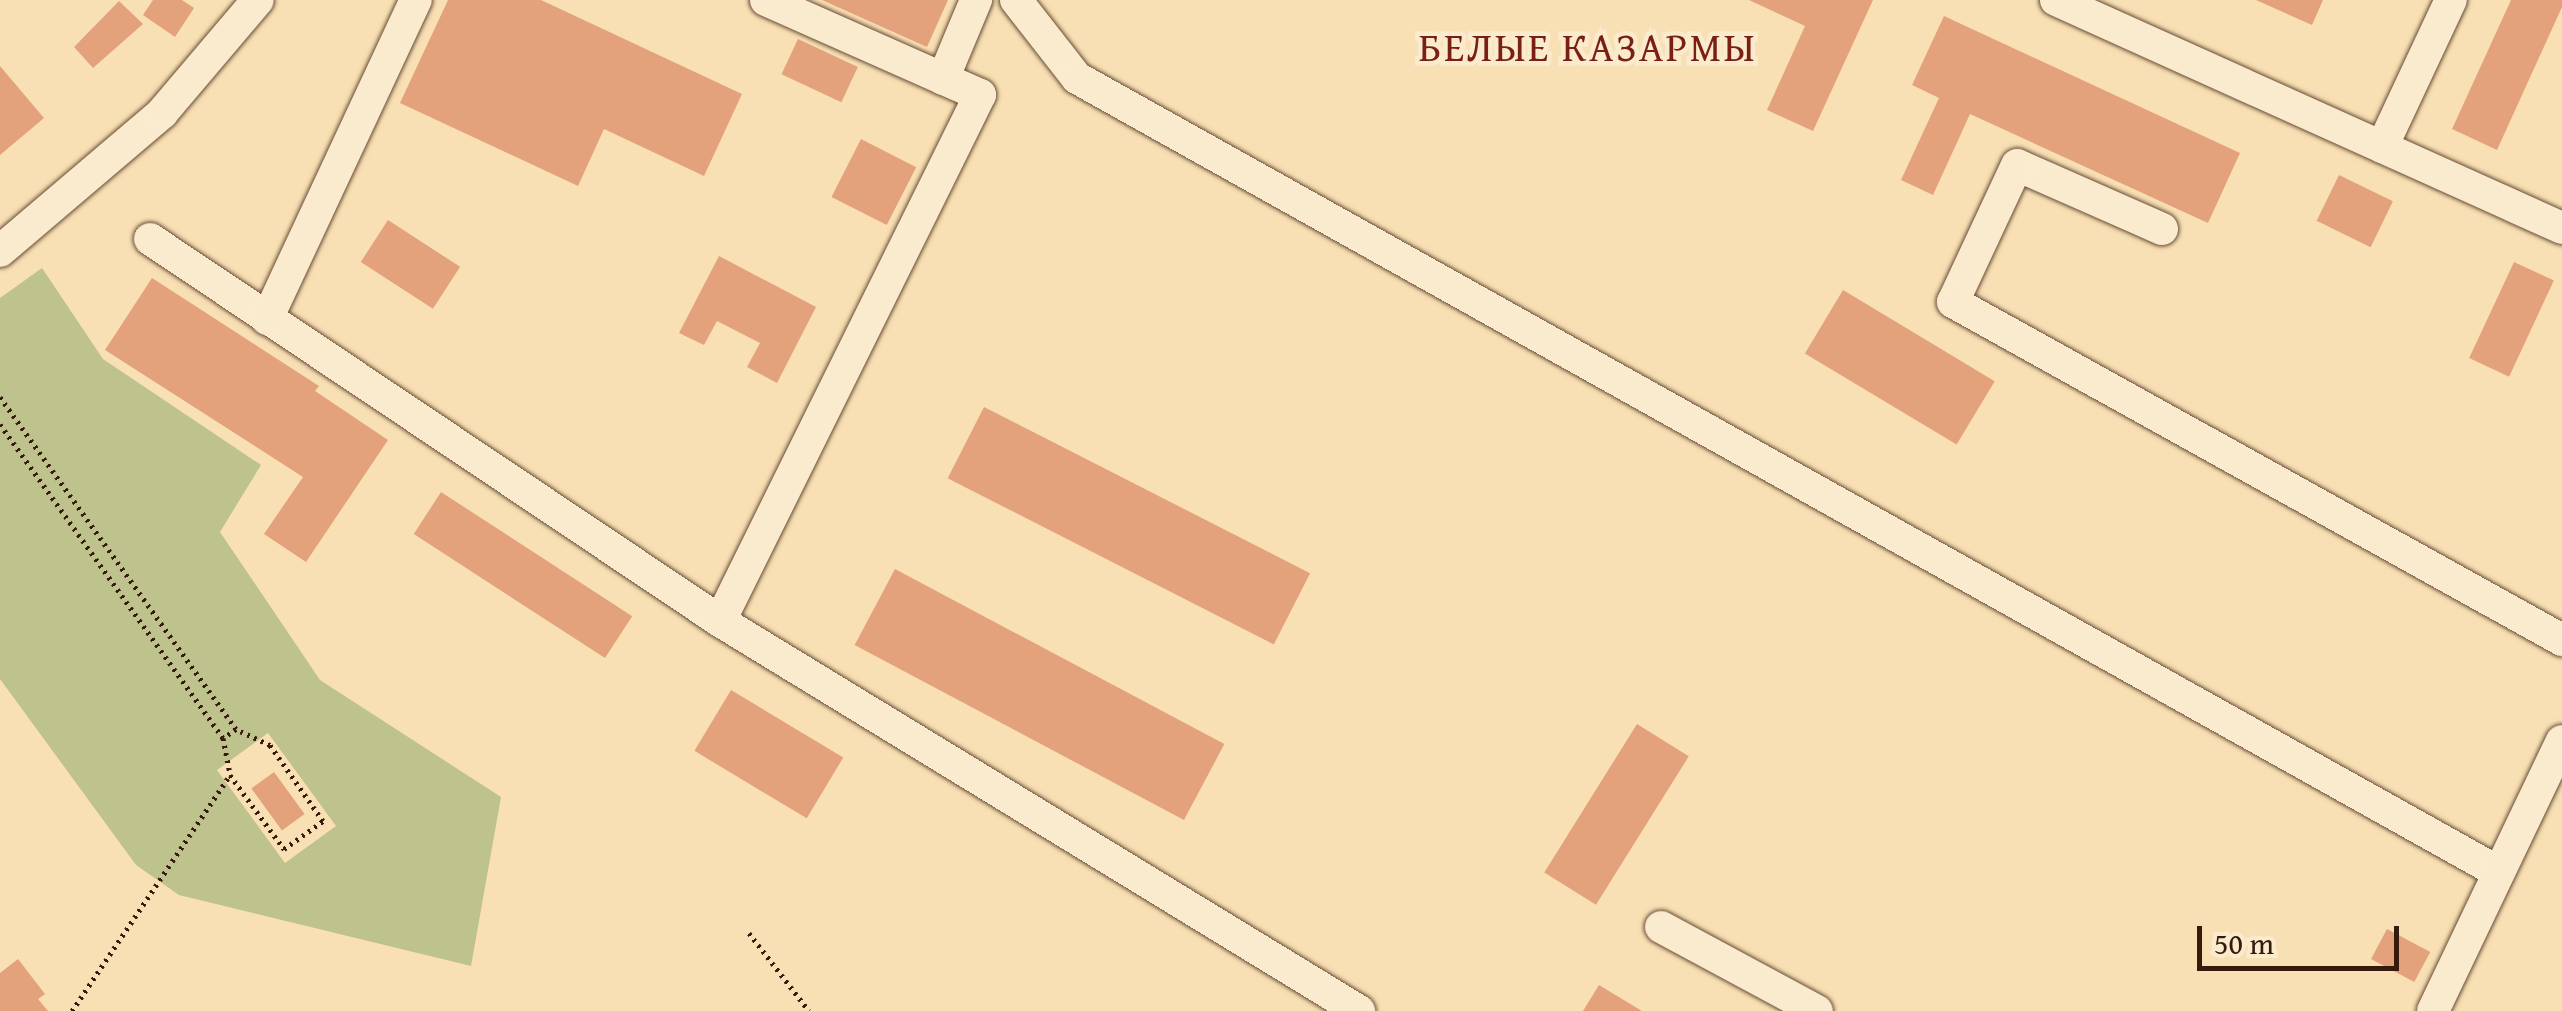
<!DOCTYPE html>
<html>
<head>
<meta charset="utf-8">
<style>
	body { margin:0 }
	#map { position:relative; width:2562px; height:1011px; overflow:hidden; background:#f9e0b4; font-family:"Gentium Book Plus",serif }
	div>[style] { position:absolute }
	.green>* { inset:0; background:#bec28c }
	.building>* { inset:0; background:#e3a17c; transform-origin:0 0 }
	.path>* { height:5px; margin-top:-2.5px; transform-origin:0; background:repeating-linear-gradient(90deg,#361a0b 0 2.5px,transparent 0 7.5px) }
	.roads { filter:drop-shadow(0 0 2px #674c35) drop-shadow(0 0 2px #674c35) }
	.minor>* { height:32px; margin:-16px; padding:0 16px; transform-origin:16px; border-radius:16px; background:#fbebce }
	span { translate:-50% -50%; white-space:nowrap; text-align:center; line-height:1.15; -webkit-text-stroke:9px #fbebce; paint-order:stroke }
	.quarter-label { font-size:40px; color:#7a1f14; letter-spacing:2.5px }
	.scale { position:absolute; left:2197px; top:926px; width:202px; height:45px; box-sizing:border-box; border:5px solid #361a0b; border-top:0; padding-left:12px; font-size:30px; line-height:35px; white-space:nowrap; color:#361a0b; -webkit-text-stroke:8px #fbebce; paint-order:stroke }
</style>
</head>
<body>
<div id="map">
	<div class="green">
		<div style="clip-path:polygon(evenodd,42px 268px,103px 359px,261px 465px,220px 532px,320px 680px,501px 797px,471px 966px,179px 895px,136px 865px,0 679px,0 298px,42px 268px,268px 733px,336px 826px,285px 863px,217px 770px,268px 733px)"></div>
	</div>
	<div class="building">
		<div style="clip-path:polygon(153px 0,182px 0,194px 8px,175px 37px,143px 15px)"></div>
		<div style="clip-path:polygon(448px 0,541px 0,742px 94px,704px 176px,604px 129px,578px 186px,400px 103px)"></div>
		<div style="clip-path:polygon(822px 0,948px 0,927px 47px)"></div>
		<div style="clip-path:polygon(1749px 0,1873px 0,1813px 131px,1767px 110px,1805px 26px)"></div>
		<div style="clip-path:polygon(2256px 0,2323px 0,2312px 25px)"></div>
		<div style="clip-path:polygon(2511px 0,2562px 0,2562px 7px,2497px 150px,2452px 129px)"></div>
		<div style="clip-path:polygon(119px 1px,143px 24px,93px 68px,74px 47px)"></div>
		<div style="clip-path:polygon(1944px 16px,2240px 153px,2208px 223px,1970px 114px,1933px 195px,1901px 180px,1939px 98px,1912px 85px)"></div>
		<div style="left:798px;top:39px;width:66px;height:39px;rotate:25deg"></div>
		<div style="clip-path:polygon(0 66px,44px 118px,0 155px)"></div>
		<div style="left:861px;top:139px;width:62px;height:65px;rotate:27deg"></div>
		<div style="left:2339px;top:175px;width:60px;height:51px;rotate:26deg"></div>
		<div style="left:388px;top:220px;width:86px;height:50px;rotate:33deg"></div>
		<div style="clip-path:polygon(719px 256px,816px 307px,777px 383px,747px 367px,760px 343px,717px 321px,704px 345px,679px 333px)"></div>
		<div style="left:2514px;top:262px;width:44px;height:106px;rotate:25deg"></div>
		<div style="clip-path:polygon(152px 278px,319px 386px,315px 391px,388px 440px,306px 562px,264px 534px,303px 477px,105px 350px)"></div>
		<div style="left:1843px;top:290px;width:177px;height:74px;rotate:31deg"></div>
		<div style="left:984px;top:407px;width:366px;height:80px;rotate:27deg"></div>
		<div style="left:441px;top:492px;width:228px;height:50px;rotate:33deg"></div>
		<div style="left:895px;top:569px;width:373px;height:86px;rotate:28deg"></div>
		<div style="left:731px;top:690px;width:131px;height:71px;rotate:31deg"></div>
		<div style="left:1637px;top:724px;width:61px;height:175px;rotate:32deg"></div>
		<div style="left:274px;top:772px;width:52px;height:28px;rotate:54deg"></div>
		<div style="left:2387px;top:929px;width:49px;height:34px;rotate:28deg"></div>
		<div style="clip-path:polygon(18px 959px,45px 994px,38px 999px,48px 1011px,0 1011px,0 973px)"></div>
		<div style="clip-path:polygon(1599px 985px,1642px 1011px,1583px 1011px)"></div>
	</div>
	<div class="path">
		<div style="left:0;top:397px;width:407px;rotate:54.6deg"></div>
		<div style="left:236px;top:729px;width:16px;rotate:145deg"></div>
		<div style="left:223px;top:738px;width:385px;rotate:-125.4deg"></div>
		<div style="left:223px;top:738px;width:38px;rotate:79deg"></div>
		<div style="left:230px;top:775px;width:92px;rotate:53.9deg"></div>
		<div style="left:284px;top:849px;width:48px;rotate:-35.7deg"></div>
		<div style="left:323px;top:821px;width:93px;rotate:-124.9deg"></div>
		<div style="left:270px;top:745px;width:38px;rotate:-155deg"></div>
		<div style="left:749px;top:933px;width:98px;rotate:52.4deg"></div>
		<div style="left:72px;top:1011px;width:284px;rotate:-56.2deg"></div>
	</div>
	<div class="roads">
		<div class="minor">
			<div style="left:1016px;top:0;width:99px;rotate:52deg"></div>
			<div style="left:1077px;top:78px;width:1628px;rotate:29.19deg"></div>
			<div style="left:2056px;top:0;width:555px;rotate:24.26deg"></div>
			<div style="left:943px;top:79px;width:86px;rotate:-67.3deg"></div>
			<div style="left:2382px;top:147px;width:162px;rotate:-64.9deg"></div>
			<div style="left:2162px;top:229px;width:158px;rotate:-156.2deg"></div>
			<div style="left:2017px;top:165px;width:151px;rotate:115deg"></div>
			<div style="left:1953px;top:302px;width:697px;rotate:29.03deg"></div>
			<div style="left:150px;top:239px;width:686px;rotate:33.83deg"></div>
			<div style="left:720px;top:621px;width:749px;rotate:31.4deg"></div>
			<div style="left:0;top:251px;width:213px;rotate:-40.4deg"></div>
			<div style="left:162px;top:113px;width:148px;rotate:-49.7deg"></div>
			<div style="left:267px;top:319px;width:352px;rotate:-65deg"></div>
			<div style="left:720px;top:621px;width:587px;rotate:-63.7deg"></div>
			<div style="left:980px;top:95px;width:234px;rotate:-156.1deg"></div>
			<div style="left:1661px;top:927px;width:177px;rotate:28.3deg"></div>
			<div style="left:2433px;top:1011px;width:299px;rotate:-64.5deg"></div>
		</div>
	</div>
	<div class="quarter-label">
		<span style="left:1588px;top:47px">БЕЛЫЕ КАЗАРМЫ</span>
	</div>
	<div class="scale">50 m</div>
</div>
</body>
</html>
